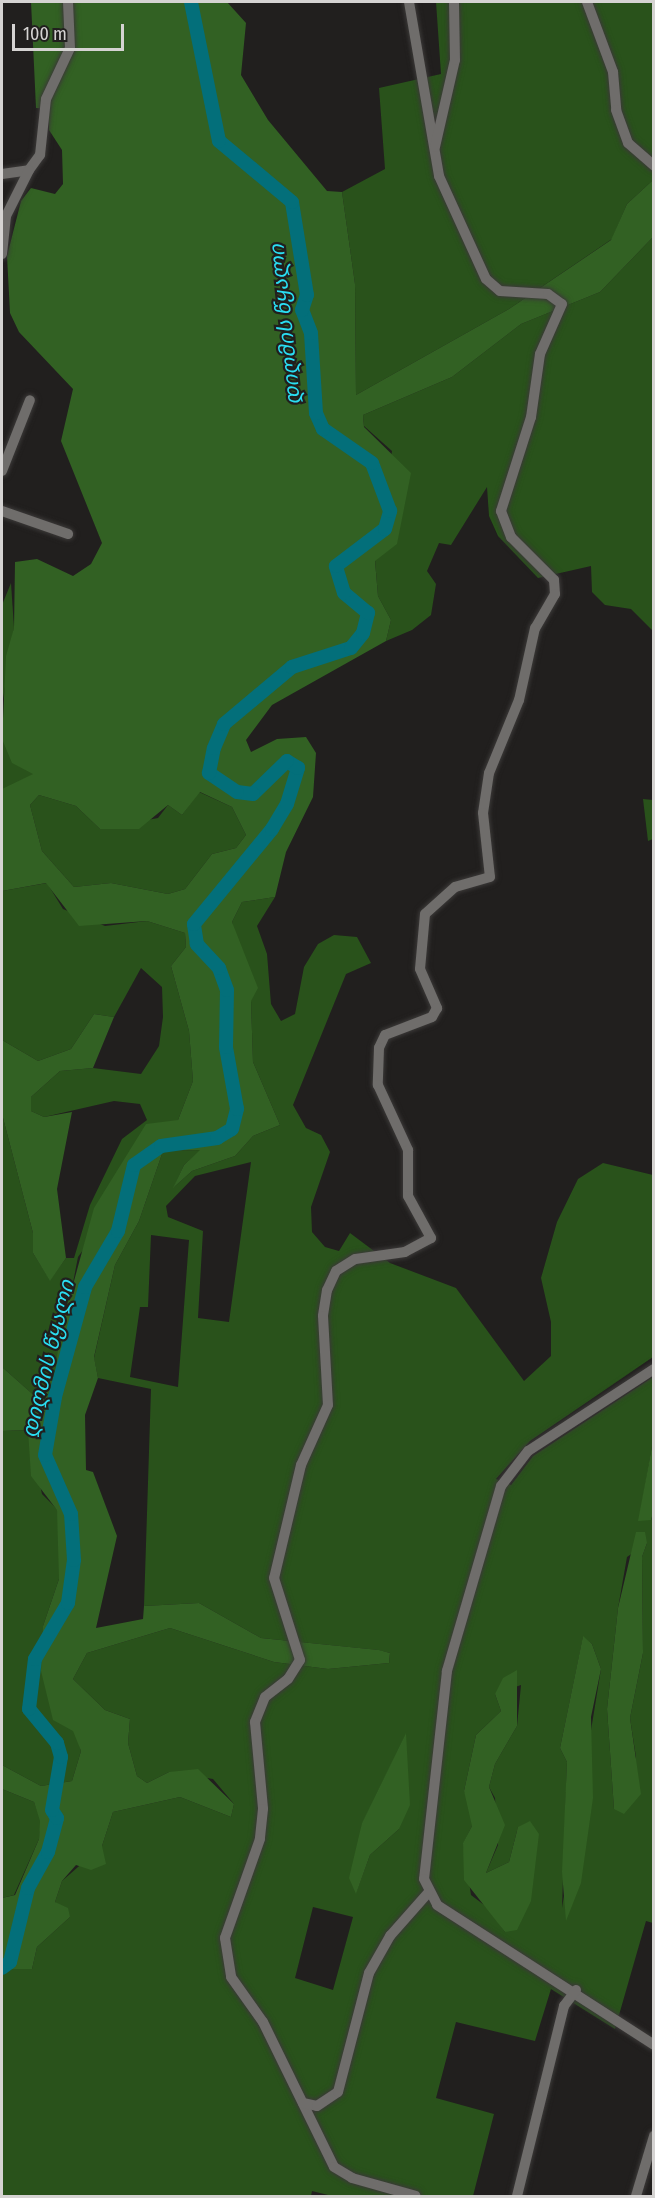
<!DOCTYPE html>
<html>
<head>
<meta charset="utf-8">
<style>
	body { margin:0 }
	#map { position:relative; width:655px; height:2198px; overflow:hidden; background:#211f1e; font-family:"Fira Sans Condensed","Noto Sans Georgian",sans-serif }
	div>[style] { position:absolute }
	.green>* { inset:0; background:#29521b }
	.forest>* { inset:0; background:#326123 }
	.river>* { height:14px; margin:-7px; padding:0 7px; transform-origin:7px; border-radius:7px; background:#036f7a }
	.roads { filter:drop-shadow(0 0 2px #3b3938) drop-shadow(0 0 2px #3b3938) }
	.minor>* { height:10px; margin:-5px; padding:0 5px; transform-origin:5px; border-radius:5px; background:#6f6d6b }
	span { translate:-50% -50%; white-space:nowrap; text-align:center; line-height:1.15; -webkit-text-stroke:4.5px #211f1e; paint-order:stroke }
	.water-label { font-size:21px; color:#2adef2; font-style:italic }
	.frame { position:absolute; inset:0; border:3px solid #d5d3d2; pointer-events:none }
	.scale { position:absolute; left:12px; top:24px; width:112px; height:27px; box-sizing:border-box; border:3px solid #d5d3d2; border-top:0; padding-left:8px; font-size:18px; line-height:21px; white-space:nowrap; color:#d5d3d2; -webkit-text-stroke:4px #211f1e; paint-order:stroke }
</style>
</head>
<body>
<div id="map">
	<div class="green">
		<div style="clip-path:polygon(436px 2px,653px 2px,653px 180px,627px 204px,612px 239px,509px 309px,356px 395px,355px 284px,342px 192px,385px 169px,379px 88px,441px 74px)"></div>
		<div style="clip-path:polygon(653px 237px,653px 631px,631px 609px,605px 605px,592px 592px,591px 566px,538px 578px,498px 536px,489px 516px,487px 487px,451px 545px,439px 543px,427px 571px,436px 584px,431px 615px,412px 630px,386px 641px,391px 620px,378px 596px,375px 560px,392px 451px,364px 426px,363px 415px,452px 377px,521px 324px,600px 292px)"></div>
		<div style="clip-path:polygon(11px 583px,14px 628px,2px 706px,2px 605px)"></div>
		<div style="clip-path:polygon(2px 735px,34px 774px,7px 789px,2px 789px)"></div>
		<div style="clip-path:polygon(199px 792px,232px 807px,246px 835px,236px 848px,212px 854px,185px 889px,168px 894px,111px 883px,74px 887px,42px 851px,30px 805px,39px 795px,76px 806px,100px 829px,158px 818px,168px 805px,182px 815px)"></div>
		<div style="clip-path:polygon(643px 799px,653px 800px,653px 839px,648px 841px)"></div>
		<div style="clip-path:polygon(47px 883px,63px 909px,105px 926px,147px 921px,185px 933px,186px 947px,171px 966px,189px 1031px,193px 1081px,178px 1120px,78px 1257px,55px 1375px,38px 1399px,2px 1367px,2px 1114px,33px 1233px,33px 1253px,50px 1280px,66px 1258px,74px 1258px,90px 1205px,122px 1139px,147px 1120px,140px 1104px,114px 1101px,44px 1117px,31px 1111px,31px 1097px,60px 1071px,93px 1068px,141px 1074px,159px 1046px,163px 1017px,162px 987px,141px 968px,114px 1017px,94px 1014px,71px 1049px,38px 1061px,2px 1040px,2px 891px)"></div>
		<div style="clip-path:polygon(evenodd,275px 897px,257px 926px,267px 954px,271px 1004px,281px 1021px,295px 1014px,304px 967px,318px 944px,334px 935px,357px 937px,371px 963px,346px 974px,293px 1105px,306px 1128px,321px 1135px,330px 1152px,311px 1207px,312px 1232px,325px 1247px,339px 1251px,350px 1233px,390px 1263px,456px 1288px,524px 1381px,551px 1356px,551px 1322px,541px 1278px,557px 1222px,578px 1179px,603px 1163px,653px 1175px,653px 1357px,530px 1441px,496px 1479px,511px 1485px,533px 1456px,653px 1377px,653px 1441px,639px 1520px,651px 1520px,653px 1513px,653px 1923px,646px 1921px,615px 2029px,551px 1989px,535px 2041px,456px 2022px,436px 2098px,494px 2114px,473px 2196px,332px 2196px,312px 2191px,311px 2196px,2px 2196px,2px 1969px,32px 1969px,37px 1947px,70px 1917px,55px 1902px,62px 1881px,102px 1846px,113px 1812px,180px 1797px,231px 1817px,234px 1804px,213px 1779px,169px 1772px,147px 1783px,137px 1776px,128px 1743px,130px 1719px,105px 1710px,73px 1679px,87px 1653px,170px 1628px,274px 1662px,328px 1669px,389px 1663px,390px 1653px,378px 1650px,261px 1638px,199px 1603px,144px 1606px,151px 1389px,98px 1378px,94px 1358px,115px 1265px,139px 1221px,163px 1151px,201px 1150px,184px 1165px,174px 1187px,192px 1171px,235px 1156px,253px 1136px,280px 1125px,253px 1062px,251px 1001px,232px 922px,242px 902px,275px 897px,251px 1162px,229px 1322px,198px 1318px,203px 1231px,168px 1217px,166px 1206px,195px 1176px,251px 1162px,275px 897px,151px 1235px,189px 1240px,178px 1387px,130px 1377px,140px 1307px,148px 1307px,151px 1235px,275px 897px,647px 1543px,642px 1557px,643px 1653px,630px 1718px,636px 1757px,614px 1809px,607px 1709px,618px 1608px,627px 1557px,647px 1543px,275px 897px,583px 1637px,592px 1644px,601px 1669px,562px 1908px,567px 1762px,560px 1748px,583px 1637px,275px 897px,521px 1685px,517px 1726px,495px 1764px,489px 1787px,495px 1798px,498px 1845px,486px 1873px,509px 1862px,518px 1827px,505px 1932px,488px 1908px,471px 1895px,463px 1844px,472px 1826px,472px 1807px,464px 1791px,476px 1735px,501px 1711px,495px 1694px,521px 1685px,275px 897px,406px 1734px,399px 1829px,370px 1855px,356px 1893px,362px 1824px,406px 1734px,275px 897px,313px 1907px,353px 1917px,333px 1990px,295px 1978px,313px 1907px)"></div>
		<div style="clip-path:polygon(28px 1430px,42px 1494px,57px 1509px,61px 1532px,59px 1579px,43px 1626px,81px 1751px,72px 1781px,41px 1786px,2px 1765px,2px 1431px)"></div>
		<div style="clip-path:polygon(2px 1789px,34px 1802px,41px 1821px,39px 1839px,14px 1895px,2px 1898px)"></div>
	</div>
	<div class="forest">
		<div style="clip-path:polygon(evenodd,31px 2px,227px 2px,246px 23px,241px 75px,268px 120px,327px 191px,342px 192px,355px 284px,356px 395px,509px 309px,611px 240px,627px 204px,653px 180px,653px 237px,600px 292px,521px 324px,452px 377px,363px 415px,364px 427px,411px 473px,397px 544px,375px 561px,378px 596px,391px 620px,386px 641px,272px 705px,246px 740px,251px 752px,277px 739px,306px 737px,316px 753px,313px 797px,286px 852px,275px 897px,242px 902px,232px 922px,258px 988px,251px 1001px,253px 1062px,280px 1125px,253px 1136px,235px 1156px,192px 1171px,173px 1188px,184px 1165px,200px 1150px,163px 1151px,139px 1221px,115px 1265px,94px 1357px,98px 1378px,85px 1415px,86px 1470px,93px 1472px,117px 1536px,96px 1628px,143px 1619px,144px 1606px,199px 1603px,261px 1638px,379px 1650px,390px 1653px,389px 1663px,328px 1669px,274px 1662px,170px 1628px,87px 1653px,73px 1679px,105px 1710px,130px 1719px,128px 1743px,137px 1776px,147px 1783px,169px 1772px,198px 1769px,234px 1804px,231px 1817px,180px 1797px,113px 1812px,102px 1846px,106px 1864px,91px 1870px,76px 1865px,62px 1881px,55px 1902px,68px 1908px,70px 1917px,37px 1947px,32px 1969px,2px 1969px,2px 1898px,15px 1895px,39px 1839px,40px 1821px,34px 1802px,2px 1789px,2px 1765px,41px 1786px,72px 1781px,81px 1751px,73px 1731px,53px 1720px,41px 1671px,43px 1626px,59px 1579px,57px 1510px,31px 1476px,28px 1430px,2px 1431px,2px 1367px,37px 1398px,55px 1375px,60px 1332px,94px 1208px,146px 1124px,178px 1120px,193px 1081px,189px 1031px,171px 966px,186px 947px,185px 933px,147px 921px,79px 926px,46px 883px,2px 891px,2px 789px,33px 774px,12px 763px,2px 739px,6px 656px,14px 628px,15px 562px,37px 559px,73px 576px,91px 564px,102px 543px,61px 441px,73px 389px,19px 332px,10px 313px,7px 256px,21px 201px,31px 188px,55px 194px,63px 184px,62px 150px,49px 130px,49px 109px,36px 108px,31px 2px,200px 792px,232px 807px,246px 835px,236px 848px,212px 854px,185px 889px,168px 894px,111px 883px,74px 887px,42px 851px,30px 805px,39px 795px,76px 806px,100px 829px,139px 829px,168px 805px,182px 815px,200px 792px)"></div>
		<div style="clip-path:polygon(94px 1014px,114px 1017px,93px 1068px,60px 1071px,31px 1097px,31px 1111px,44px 1117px,72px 1112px,57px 1189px,66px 1258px,50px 1281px,33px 1253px,33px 1233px,2px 1114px,2px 1040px,38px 1061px,71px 1049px)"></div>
		<div style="clip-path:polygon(653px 1441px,653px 1513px,651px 1520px,638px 1521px)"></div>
		<div style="clip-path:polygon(636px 1532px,645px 1532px,647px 1543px,642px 1557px,643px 1653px,630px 1718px,641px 1794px,624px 1814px,614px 1809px,607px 1709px,618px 1608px)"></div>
		<div style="clip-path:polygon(583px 1636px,592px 1644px,601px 1669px,591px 1717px,593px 1798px,581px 1883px,566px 1921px,562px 1872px,567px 1762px,560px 1748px)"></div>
		<div style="clip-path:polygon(517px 1670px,517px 1726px,495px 1764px,489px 1787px,505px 1825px,486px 1873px,509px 1862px,518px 1827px,530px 1821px,539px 1834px,531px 1901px,517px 1930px,505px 1932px,464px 1880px,463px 1843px,472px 1826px,464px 1791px,476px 1735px,501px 1711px,495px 1694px,503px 1678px)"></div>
		<div style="clip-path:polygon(406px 1733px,410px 1805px,399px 1829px,370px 1855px,356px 1894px,349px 1878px,362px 1823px)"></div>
	</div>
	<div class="river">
		<div style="left:2px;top:1968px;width:10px;rotate:-37deg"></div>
		<div style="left:10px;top:1962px;width:76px;rotate:-76.3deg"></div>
		<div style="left:28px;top:1888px;width:41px;rotate:-60.9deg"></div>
		<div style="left:48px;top:1852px;width:35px;rotate:-75deg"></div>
		<div style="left:57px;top:1818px;width:9px;rotate:-122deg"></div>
		<div style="left:52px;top:1810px;width:54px;rotate:-80.4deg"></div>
		<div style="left:61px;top:1757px;width:15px;rotate:-106deg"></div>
		<div style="left:57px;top:1743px;width:44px;rotate:-129.5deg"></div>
		<div style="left:29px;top:1709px;width:50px;rotate:-83.2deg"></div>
		<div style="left:35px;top:1659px;width:65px;rotate:-59.5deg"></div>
		<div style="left:68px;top:1603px;width:43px;rotate:-82.1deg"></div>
		<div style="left:74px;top:1560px;width:46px;rotate:-93.7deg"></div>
		<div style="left:71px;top:1514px;width:64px;rotate:-113.8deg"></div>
		<div style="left:45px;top:1455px;width:59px;rotate:-80.2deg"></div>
		<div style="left:55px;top:1397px;width:114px;rotate:-74.7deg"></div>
		<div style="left:85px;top:1287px;width:65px;rotate:-59.5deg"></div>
		<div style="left:118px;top:1231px;width:68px;rotate:-76.4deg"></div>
		<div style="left:134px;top:1165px;width:33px;rotate:-35deg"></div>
		<div style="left:161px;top:1146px;width:57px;rotate:-8.1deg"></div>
		<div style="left:217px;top:1138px;width:17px;rotate:-31deg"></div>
		<div style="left:232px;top:1129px;width:21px;rotate:-76deg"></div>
		<div style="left:237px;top:1109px;width:63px;rotate:-100.1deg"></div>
		<div style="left:226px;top:1047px;width:57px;rotate:-89deg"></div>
		<div style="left:227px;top:990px;width:23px;rotate:-110deg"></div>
		<div style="left:219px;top:968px;width:33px;rotate:-133deg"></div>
		<div style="left:197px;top:944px;width:20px;rotate:-99deg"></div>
		<div style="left:194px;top:924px;width:123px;rotate:-50.6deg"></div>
		<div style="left:272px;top:829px;width:29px;rotate:-59deg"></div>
		<div style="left:287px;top:804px;width:38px;rotate:-73deg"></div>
		<div style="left:298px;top:768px;width:13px;rotate:-148deg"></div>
		<div style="left:287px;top:761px;width:47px;rotate:135.9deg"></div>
		<div style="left:253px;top:794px;width:16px;rotate:-173deg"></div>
		<div style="left:237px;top:792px;width:34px;rotate:-146deg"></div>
		<div style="left:209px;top:773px;width:25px;rotate:-79deg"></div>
		<div style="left:214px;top:748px;width:26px;rotate:-67deg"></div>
		<div style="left:224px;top:724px;width:89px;rotate:-40deg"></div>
		<div style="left:292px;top:667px;width:62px;rotate:-17.9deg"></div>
		<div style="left:351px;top:648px;width:19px;rotate:-51deg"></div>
		<div style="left:363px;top:633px;width:21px;rotate:-76deg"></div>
		<div style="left:368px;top:613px;width:31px;rotate:-140deg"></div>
		<div style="left:344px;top:593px;width:28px;rotate:-107deg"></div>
		<div style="left:336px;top:566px;width:61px;rotate:-37.1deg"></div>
		<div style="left:385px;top:529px;width:19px;rotate:-74deg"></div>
		<div style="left:390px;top:511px;width:51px;rotate:-110.6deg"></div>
		<div style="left:372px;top:463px;width:60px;rotate:-145.2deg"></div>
		<div style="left:323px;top:429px;width:17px;rotate:-114deg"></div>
		<div style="left:316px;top:413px;width:80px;rotate:-93.6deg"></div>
		<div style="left:311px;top:333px;width:25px;rotate:-111deg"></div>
		<div style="left:302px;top:310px;width:16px;rotate:-72deg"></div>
		<div style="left:307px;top:295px;width:94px;rotate:-99.2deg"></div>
		<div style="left:292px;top:202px;width:95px;rotate:-140.1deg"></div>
		<div style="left:219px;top:141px;width:142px;rotate:-101.4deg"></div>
	</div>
	<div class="roads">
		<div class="minor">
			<div style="left:409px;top:2px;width:177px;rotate:80.2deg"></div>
			<div style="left:439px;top:176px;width:113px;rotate:65.5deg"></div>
			<div style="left:486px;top:279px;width:18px;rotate:41deg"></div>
			<div style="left:500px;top:291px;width:48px;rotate:3.6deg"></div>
			<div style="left:548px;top:294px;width:17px;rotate:36deg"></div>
			<div style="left:562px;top:304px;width:55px;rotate:113.7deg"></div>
			<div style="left:540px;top:354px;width:64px;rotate:98.1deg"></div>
			<div style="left:531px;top:417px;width:99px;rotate:107.7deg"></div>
			<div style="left:501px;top:511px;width:28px;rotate:69deg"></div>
			<div style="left:511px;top:537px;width:61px;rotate:45deg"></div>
			<div style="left:554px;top:580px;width:14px;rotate:86deg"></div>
			<div style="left:555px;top:594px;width:39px;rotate:120deg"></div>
			<div style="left:535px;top:628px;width:74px;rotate:102.5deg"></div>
			<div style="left:519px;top:700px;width:79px;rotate:112.3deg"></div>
			<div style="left:489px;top:773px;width:40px;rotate:98.5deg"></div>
			<div style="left:483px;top:813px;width:64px;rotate:83.8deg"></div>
			<div style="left:490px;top:877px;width:36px;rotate:164deg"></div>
			<div style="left:455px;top:887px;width:40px;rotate:138deg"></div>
			<div style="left:425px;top:914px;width:55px;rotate:95.2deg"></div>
			<div style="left:420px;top:969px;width:43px;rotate:66.4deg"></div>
			<div style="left:437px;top:1008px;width:10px;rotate:119deg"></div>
			<div style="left:432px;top:1017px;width:50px;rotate:159deg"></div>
			<div style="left:385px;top:1035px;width:14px;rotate:115deg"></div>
			<div style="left:379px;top:1048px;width:37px;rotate:92deg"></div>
			<div style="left:378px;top:1085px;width:72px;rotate:65.2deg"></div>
			<div style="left:408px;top:1150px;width:46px;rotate:90deg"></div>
			<div style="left:408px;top:1196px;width:48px;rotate:61.3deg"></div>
			<div style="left:431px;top:1238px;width:30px;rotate:152deg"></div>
			<div style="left:405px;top:1252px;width:50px;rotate:172deg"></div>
			<div style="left:355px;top:1259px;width:22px;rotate:148deg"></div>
			<div style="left:336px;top:1271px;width:21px;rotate:115deg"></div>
			<div style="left:327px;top:1290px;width:26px;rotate:99deg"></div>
			<div style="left:323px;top:1316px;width:89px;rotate:86.8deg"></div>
			<div style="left:328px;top:1405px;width:66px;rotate:114.2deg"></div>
			<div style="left:301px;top:1465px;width:116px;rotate:103.4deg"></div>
			<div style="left:274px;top:1578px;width:86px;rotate:72.4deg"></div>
			<div style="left:300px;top:1660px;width:22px;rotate:122deg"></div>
			<div style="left:288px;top:1679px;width:29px;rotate:142deg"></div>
			<div style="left:265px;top:1697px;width:27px;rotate:112deg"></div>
			<div style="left:255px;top:1722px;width:87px;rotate:84.7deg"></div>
			<div style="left:263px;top:1809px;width:30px;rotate:96deg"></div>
			<div style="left:260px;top:1839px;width:105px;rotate:109.5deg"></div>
			<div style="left:225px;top:1938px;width:39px;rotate:81deg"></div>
			<div style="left:231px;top:1977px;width:55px;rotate:54.6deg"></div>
			<div style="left:263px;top:2022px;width:161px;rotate:63.9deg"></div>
			<div style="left:334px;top:2167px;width:21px;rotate:31deg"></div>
			<div style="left:352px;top:2178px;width:66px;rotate:15.7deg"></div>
			<div style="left:587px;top:2px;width:75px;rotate:69.6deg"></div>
			<div style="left:613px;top:72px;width:38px;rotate:85deg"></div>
			<div style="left:616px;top:110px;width:35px;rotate:70deg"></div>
			<div style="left:628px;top:143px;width:35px;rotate:41deg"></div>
			<div style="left:435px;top:147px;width:89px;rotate:-77.1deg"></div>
			<div style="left:455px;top:60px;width:58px;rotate:-91deg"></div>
			<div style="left:2px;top:174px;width:27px;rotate:-8deg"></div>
			<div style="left:29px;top:170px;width:19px;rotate:-54deg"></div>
			<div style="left:40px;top:155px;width:56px;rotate:-83.9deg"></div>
			<div style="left:46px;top:99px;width:56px;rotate:-64.8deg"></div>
			<div style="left:70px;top:48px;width:46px;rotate:-92.5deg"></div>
			<div style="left:2px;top:254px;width:38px;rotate:-84deg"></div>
			<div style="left:6px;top:216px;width:51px;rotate:-63.4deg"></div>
			<div style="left:2px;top:471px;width:76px;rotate:-68.5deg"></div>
			<div style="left:2px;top:511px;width:70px;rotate:19.2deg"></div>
			<div style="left:654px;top:1369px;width:150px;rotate:146.9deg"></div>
			<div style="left:528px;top:1451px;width:44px;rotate:127.6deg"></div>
			<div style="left:501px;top:1486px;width:193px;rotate:106.3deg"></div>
			<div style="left:447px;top:1671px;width:209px;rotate:96.3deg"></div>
			<div style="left:424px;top:1879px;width:29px;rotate:63deg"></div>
			<div style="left:437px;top:1905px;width:258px;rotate:32.8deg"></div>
			<div style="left:303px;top:2103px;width:14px;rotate:12deg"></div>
			<div style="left:317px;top:2106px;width:25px;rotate:-34deg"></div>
			<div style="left:338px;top:2092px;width:123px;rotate:-75.4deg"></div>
			<div style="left:369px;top:1973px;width:43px;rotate:-60.4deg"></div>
			<div style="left:390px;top:1936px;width:57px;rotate:-48.5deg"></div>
			<div style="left:517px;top:2196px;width:196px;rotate:-76.1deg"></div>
			<div style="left:564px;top:2006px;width:20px;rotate:-53deg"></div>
			<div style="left:636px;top:2196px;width:63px;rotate:-73.3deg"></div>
		</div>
	</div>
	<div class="water-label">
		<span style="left:285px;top:325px;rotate:-96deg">დიღმის წყალი</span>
		<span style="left:48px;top:1359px;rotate:-76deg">დიღმის წყალი</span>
	</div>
	<div class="frame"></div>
	<div class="scale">100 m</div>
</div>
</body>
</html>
